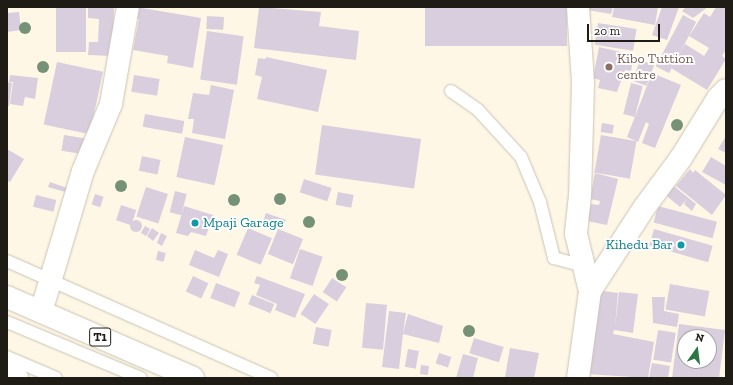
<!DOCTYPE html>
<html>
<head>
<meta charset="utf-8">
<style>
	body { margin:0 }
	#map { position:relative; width:733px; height:385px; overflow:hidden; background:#fef7e6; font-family:"Zilla Slab",serif }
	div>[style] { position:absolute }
	.building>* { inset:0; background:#d9cedd; transform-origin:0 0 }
	.round { border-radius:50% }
	.roads { filter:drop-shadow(0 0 1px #cac3b3) drop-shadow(0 0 1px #cac3b3) }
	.lane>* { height:12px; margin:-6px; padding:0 6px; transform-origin:6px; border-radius:6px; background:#fff }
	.street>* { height:22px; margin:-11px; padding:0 11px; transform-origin:11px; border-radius:11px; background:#fff }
	.highway>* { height:22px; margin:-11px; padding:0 11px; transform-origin:11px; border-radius:11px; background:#fff }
	.trees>* { width:12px; height:12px; margin:-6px; border-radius:50%; background:#759277 }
	.dots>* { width:11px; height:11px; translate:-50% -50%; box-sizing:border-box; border:2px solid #fff; border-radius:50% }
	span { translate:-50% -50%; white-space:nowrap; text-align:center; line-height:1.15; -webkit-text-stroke:3.5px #fff; paint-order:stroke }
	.shield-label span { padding:1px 3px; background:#fff; border:1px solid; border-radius:3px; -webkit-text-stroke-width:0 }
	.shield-label { font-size:13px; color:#1f1c16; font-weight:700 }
	.education-label { font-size:14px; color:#785e54 }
	.left { translate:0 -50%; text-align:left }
	.culture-label { font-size:14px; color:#0d838f }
	.right { translate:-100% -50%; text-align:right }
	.frame { position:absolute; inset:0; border:8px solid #1f1c16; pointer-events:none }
	.north { position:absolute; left:677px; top:329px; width:40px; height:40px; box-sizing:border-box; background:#fff; border:1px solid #a5a4a2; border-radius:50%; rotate:14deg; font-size:11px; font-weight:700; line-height:16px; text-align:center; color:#1f1c16 }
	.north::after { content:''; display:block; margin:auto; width:14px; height:18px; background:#2c7644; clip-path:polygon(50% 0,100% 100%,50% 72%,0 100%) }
	.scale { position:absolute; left:587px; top:24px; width:73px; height:18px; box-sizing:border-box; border:2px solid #1f1c16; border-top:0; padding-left:5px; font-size:12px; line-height:14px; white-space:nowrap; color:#1f1c16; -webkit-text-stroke:3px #fff; paint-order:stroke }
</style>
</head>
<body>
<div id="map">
	<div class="building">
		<div style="left:56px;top:7px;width:30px;height:45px"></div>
		<div style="clip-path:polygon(88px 7px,114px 7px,112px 56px,88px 55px,89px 42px,98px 42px,99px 19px,88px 18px)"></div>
		<div style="clip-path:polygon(136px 7px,201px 18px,193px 68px,167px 63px,168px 56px,133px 50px,139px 19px,132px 18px)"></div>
		<div style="clip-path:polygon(259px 7px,321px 12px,319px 26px,359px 31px,356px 60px,254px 48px)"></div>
		<div style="left:425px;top:7px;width:142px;height:39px"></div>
		<div style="clip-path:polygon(588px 7px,613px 7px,611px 14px,587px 10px)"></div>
		<div style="clip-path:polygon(614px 7px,658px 7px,655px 25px,612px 17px)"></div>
		<div style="clip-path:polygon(662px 7px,679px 7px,667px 40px,652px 35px)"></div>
		<div style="clip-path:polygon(686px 7px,708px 7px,693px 18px,682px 11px)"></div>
		<div style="clip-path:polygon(716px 7px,726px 7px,726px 49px,722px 56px,726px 59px,707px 90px,671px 68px,685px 44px,704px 56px,709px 48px,689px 36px,704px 13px,710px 17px)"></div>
		<div style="clip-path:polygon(19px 12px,21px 30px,7px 32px,7px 13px)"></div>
		<div style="left:683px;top:15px;width:15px;height:58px;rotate:28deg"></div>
		<div style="left:207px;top:16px;width:17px;height:13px;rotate:3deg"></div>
		<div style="left:598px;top:23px;width:39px;height:22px;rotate:9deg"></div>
		<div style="left:207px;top:31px;width:37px;height:49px;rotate:8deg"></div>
		<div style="clip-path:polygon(599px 47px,634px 55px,631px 71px,625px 70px,617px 92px,598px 88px,600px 80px,593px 78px)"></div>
		<div style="clip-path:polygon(266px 57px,327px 70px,318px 112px,257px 99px,262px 77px,255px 75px,258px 58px,266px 59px)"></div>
		<div style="left:640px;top:60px;width:15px;height:22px;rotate:20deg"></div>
		<div style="left:57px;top:62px;width:47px;height:64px;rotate:12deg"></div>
		<div style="clip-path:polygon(652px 73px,681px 85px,655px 148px,642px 143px,649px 124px,646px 122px,638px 142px,627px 137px)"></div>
		<div style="clip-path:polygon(10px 75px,38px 78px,35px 99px,25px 97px,23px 106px,10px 104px,13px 82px,9px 82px)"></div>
		<div style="left:134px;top:75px;width:26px;height:17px;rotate:9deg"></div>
		<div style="clip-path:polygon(7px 82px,12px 83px,9px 106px,7px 106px)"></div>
		<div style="left:631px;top:83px;width:12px;height:32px;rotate:14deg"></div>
		<div style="clip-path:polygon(211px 85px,234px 90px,225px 139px,192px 133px,194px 119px,188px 119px,193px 93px,209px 95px)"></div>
		<div style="left:145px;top:114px;width:40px;height:13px;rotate:10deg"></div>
		<div style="left:602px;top:123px;width:12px;height:9px;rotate:9deg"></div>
		<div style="left:322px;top:125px;width:100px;height:50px;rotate:8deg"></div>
		<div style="left:64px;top:135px;width:24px;height:16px;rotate:9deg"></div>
		<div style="left:601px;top:135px;width:36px;height:38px;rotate:10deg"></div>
		<div style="clip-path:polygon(726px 136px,726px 153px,718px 149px)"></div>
		<div style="left:185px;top:137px;width:39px;height:41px;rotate:12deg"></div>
		<div style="clip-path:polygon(7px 149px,24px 159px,10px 182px,7px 181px)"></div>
		<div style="left:142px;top:156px;width:19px;height:15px;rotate:12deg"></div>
		<div style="clip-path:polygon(711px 157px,726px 166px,726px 185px,702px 172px)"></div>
		<div style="clip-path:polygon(690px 169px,693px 173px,695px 170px,726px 195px,712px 215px,676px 186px)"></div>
		<div style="clip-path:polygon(595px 173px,618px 179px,607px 225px,587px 221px,591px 204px,599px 205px,600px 201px,590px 199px)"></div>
		<div style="left:304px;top:179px;width:29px;height:14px;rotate:18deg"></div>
		<div style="clip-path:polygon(50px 182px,70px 189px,69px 193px,48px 187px)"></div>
		<div style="clip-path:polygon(670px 183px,696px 204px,692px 211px,684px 204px,687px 199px,680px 207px,662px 192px)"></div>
		<div style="left:146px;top:187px;width:23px;height:31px;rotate:18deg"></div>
		<div style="left:175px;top:191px;width:12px;height:22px;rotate:14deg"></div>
		<div style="left:338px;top:192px;width:16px;height:13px;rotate:11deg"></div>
		<div style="left:95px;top:194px;width:9px;height:11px;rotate:18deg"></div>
		<div style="left:36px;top:195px;width:21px;height:12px;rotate:14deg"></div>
		<div style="left:121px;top:205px;width:16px;height:16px;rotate:18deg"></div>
		<div style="clip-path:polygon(184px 206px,213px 215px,206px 236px,191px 232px,188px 236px,176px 233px)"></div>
		<div style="left:658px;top:206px;width:61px;height:17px;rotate:15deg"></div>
		<div style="left:266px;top:213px;width:21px;height:9px;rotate:19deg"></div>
		<div class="round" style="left:130px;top:220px;width:12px;height:12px"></div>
		<div style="left:145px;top:226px;width:6px;height:8px;rotate:31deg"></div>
		<div style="clip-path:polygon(152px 228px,159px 233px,153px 241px,147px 236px)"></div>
		<div style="left:248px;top:228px;width:26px;height:29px;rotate:23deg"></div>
		<div style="left:278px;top:229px;width:27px;height:27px;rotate:22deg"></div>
		<div style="left:654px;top:229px;width:61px;height:17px;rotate:16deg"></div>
		<div style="clip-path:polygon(161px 233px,167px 236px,162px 246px,157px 243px)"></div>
		<div style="left:300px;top:249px;width:24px;height:31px;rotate:19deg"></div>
		<div style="clip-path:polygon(195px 250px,214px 258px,218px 250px,228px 254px,219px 277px,189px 265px)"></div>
		<div style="left:158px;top:251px;width:8px;height:9px;rotate:14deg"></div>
		<div style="left:193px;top:276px;width:17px;height:17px;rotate:25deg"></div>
		<div style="clip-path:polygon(257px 276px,305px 294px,295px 318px,275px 310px,277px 304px,256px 295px,260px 285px,254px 283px)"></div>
		<div style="left:332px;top:278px;width:17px;height:17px;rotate:33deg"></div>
		<div style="left:216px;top:283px;width:26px;height:16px;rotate:21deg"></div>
		<div style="left:670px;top:284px;width:40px;height:26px;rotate:10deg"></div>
		<div style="clip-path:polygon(595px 290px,618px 293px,615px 327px,619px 292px,638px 294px,633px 333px,614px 330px,613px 334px,654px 342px,648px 378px,586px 374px)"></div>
		<div style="left:314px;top:294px;width:18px;height:24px;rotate:34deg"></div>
		<div style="left:252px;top:295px;width:24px;height:10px;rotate:22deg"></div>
		<div style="clip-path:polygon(652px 297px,665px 297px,664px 311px,679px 314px,677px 327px,653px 323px)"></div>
		<div style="left:366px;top:303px;width:21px;height:45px;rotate:5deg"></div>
		<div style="clip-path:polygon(389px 311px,406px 313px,403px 333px,408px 314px,443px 326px,439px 343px,403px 334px,399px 369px,382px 367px)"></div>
		<div style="clip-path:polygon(evenodd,679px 324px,725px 330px,719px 378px,672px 378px,679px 324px,685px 337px,709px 337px,709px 361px,685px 361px,685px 337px)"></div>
		<div style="left:316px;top:327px;width:16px;height:17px;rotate:11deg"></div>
		<div style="left:658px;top:330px;width:18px;height:30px;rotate:9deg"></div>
		<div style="left:474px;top:338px;width:31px;height:16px;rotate:17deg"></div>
		<div style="clip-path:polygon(510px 348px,539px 353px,534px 378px,505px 377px)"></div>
		<div style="left:408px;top:349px;width:11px;height:18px;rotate:10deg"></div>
		<div style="left:439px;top:353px;width:13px;height:11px;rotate:18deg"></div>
		<div style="clip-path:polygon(463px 354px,478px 358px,473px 378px,456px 378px)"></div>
		<div style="clip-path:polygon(652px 363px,670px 366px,668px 378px,649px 378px)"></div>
		<div style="left:421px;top:365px;width:8px;height:9px;rotate:7deg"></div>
	</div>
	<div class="roads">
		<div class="lane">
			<div style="left:451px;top:91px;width:33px;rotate:35deg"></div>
			<div style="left:478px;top:110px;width:64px;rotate:47.5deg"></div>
			<div style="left:521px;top:157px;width:49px;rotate:67.1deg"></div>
			<div style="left:540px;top:202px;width:58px;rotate:76deg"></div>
			<div style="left:554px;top:258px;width:31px;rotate:15deg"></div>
			<div style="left:7px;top:261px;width:289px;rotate:23.9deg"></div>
			<div style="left:7px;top:322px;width:145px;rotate:22.7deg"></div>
			<div style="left:7px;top:357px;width:53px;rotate:23.2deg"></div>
		</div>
		<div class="street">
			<div style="left:578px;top:7px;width:76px;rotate:86.2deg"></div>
			<div style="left:583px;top:83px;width:112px;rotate:91.5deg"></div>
			<div style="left:580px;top:195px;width:39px;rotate:96deg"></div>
			<div style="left:576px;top:234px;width:59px;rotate:76.2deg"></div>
			<div style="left:41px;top:312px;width:147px;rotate:-73.4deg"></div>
			<div style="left:83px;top:171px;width:73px;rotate:-67.3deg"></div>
			<div style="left:111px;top:104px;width:98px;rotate:-80.1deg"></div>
			<div style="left:578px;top:378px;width:88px;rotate:-82.1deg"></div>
			<div style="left:590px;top:291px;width:99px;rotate:-57deg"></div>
			<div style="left:644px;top:208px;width:62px;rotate:-53.5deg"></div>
			<div style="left:681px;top:158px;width:70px;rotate:-58.3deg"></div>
			<div style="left:718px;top:98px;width:11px;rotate:-45deg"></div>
		</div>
		<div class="highway">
			<div style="left:7px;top:297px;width:203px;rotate:23.5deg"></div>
			<div style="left:7px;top:374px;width:11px;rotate:22deg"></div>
		</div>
	</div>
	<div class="trees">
		<div style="left:25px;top:28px"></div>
		<div style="left:43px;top:67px"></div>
		<div style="left:677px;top:125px"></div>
		<div style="left:121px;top:186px"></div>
		<div style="left:280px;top:199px"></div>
		<div style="left:234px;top:200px"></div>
		<div style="left:309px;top:222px"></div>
		<div style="left:342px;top:275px"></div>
		<div style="left:469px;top:331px"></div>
	</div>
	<div class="dots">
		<div style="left:609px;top:67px;background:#8d6e63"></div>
		<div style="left:195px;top:223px;background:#0f9aa8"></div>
		<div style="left:681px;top:245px;background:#0f9aa8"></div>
	</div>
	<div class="shield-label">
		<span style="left:100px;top:337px">T1</span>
	</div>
	<div class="education-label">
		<span class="left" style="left:617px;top:67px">Kibo Tuttion<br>centre</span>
	</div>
	<div class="culture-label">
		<span class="left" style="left:203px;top:223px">Mpaji Garage</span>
		<span class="right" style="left:673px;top:245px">Kihedu Bar</span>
	</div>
	<div class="frame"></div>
	<div class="north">N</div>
	<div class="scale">20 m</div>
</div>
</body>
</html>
